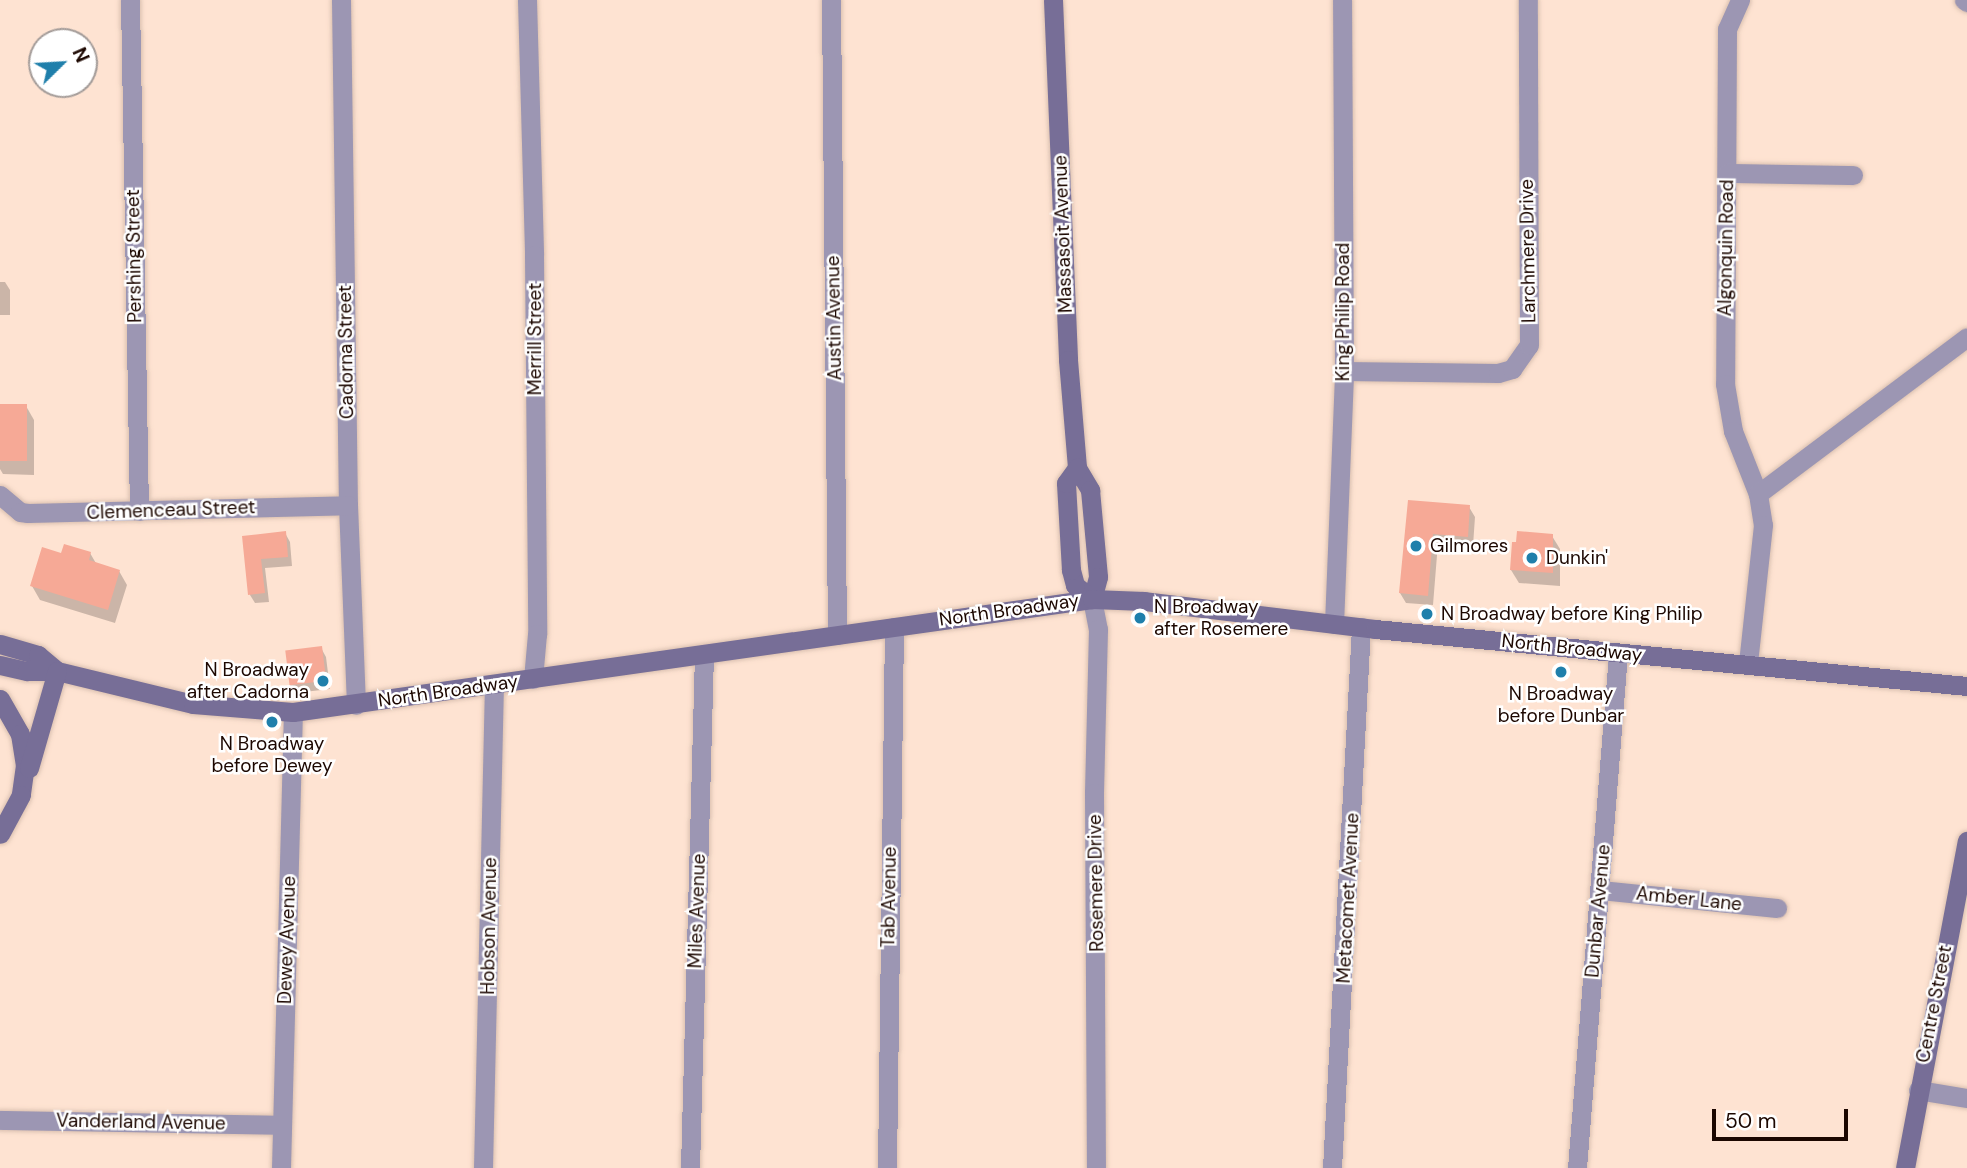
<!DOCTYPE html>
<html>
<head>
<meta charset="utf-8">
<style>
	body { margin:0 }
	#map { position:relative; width:1967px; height:1168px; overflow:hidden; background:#fee3d2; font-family:"DM Sans",sans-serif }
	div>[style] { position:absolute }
	.shadow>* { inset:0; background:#0003 }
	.building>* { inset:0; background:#f6a996; transform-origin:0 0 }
	.roads { filter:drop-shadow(0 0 2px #dac0b0) drop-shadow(0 0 2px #dac0b0) }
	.minor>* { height:19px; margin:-9.5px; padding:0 9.5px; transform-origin:9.5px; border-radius:9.5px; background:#9c96b3 }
	.secondary>* { height:19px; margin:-9.5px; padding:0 9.5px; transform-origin:9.5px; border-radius:9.5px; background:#776e97 }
	.dots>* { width:19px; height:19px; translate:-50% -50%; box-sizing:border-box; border:4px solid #fff; border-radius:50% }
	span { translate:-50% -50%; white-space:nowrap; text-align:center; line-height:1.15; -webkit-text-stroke:5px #fff; paint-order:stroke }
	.street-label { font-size:19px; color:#1c0700 }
	.poi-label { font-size:19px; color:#1c0700 }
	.left { translate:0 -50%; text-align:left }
	.right { translate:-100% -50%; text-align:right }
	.north { position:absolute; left:28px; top:28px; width:70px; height:70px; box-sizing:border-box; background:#fff; border:2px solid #a49c99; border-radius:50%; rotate:66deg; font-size:19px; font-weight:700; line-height:28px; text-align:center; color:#1c0700 }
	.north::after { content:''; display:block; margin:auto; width:24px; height:32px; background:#1f7fab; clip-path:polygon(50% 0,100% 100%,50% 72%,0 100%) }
	.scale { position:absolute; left:1712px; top:1109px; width:136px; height:32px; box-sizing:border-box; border:4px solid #1c0700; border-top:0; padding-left:9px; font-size:21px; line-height:24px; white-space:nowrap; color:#1c0700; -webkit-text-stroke:5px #fff; paint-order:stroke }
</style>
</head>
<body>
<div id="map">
	<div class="shadow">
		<div style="clip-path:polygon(0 282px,5px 282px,10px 290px,10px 315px,0 315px)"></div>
		<div style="clip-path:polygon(0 406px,26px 406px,34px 420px,34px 475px,3px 474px,0 469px)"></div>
		<div style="clip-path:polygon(1409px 502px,1469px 507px,1475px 517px,1473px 546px,1438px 543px,1433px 605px,1406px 603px,1400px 593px)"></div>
		<div style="clip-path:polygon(285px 533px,290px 542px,292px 566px,265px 568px,269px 602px,255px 603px,250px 595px,243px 537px)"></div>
		<div style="clip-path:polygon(1552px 536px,1560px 549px,1560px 586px,1519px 583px,1511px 570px)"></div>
		<div style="clip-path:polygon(90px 553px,97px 565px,119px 571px,127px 585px,115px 623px,40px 600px,32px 586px,63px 556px)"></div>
		<div style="clip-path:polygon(321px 648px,326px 657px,330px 689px,295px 693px,290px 685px)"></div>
	</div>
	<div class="building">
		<div style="left:0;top:404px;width:27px;height:57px"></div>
		<div style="clip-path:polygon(1408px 500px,1470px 505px,1468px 537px,1433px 534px,1428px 596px,1399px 593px)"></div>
		<div style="clip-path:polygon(286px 531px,288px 557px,261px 559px,265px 593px,248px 595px,242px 536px)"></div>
		<div style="clip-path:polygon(1517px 531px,1553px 534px,1553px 573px,1510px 570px,1512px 542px,1516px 542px)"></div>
		<div style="clip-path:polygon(64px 544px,91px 552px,89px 560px,120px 570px,108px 610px,30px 586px,42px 547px,61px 553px)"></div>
		<div style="left:322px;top:646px;width:35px;height:37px;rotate:83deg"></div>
	</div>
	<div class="roads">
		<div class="minor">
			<div style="left:130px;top:0;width:511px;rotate:88.99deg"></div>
			<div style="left:341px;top:0;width:505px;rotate:89.21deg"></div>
			<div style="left:348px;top:505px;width:200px;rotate:87.7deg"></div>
			<div style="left:527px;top:0;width:255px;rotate:88.4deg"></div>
			<div style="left:534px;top:255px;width:379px;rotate:89.5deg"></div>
			<div style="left:537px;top:634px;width:45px;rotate:95.1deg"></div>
			<div style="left:831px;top:0;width:635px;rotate:89.46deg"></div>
			<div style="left:1740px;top:0;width:32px;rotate:114deg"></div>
			<div style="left:1727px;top:29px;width:355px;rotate:90.3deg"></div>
			<div style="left:1725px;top:384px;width:48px;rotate:80.3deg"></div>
			<div style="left:1733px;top:431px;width:68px;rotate:68.4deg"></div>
			<div style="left:1758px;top:494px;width:31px;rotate:81deg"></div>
			<div style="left:1763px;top:525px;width:140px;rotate:96.2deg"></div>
			<div style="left:1964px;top:0;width:4px;rotate:34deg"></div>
			<div style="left:1727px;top:173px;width:126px;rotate:0.9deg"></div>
			<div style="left:1344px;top:371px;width:154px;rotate:0.7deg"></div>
			<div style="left:1498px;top:373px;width:15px;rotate:-16deg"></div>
			<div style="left:1512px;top:369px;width:29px;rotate:-55deg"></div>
			<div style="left:1529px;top:345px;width:345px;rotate:-90.2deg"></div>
			<div style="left:1758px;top:494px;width:261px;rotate:-36.9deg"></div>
			<div style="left:0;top:495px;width:26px;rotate:40deg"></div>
			<div style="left:20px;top:512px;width:8px;rotate:7deg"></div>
			<div style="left:28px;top:513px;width:320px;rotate:-1.4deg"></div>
			<div style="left:1092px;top:599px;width:31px;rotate:79deg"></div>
			<div style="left:1098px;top:629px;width:164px;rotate:91.4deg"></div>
			<div style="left:1094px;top:793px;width:375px;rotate:89.7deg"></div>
			<div style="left:1334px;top:624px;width:253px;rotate:-87.7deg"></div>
			<div style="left:1344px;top:371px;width:371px;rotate:-90.3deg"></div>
			<div style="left:1600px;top:890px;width:178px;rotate:5.8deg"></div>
			<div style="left:1918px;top:1090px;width:50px;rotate:9.3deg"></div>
			<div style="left:0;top:1120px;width:282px;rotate:1deg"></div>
			<div style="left:281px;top:1168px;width:456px;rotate:-88.5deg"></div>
			<div style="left:483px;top:1168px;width:484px;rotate:-88.7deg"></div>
			<div style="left:690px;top:1168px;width:514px;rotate:-88.44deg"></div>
			<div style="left:887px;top:1168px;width:541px;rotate:-89.26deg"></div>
			<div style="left:1332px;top:1168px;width:542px;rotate:-86.93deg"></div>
			<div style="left:1577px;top:1168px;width:516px;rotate:-85.44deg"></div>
		</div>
		<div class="secondary">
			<div style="left:1053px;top:0;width:360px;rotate:87.6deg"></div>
			<div style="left:1068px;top:360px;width:108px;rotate:85.2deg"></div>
			<div style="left:1077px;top:468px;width:26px;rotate:59deg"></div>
			<div style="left:1090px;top:490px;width:87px;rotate:84.7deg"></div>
			<div style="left:1098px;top:577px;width:23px;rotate:105deg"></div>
			<div style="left:1092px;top:599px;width:22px;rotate:-141deg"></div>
			<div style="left:1075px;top:585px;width:16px;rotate:-105deg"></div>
			<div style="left:1071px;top:570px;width:87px;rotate:-93.3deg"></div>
			<div style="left:1066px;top:483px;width:19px;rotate:-54deg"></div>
			<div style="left:0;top:644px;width:40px;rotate:16deg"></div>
			<div style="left:38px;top:655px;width:25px;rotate:40deg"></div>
			<div style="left:0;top:665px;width:28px;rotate:13deg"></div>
			<div style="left:27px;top:671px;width:30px"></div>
			<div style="left:57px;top:671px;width:140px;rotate:13.6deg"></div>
			<div style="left:193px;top:704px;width:100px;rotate:4.6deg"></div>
			<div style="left:293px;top:712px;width:807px;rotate:-8.05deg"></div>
			<div style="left:1092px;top:599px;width:52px;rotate:2.2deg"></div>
			<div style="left:1144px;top:601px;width:233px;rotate:6.9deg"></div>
			<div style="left:1375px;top:629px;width:595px;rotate:5.5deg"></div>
			<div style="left:0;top:699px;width:40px;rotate:60.3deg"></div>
			<div style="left:20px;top:734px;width:31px;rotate:81deg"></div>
			<div style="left:25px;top:765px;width:30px;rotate:98deg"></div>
			<div style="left:21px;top:795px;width:44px;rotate:118.3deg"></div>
			<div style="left:29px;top:768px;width:101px;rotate:-73.9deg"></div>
			<div style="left:1905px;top:1168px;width:333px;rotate:-79.3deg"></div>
		</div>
	</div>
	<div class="dots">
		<div style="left:1416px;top:546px;background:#1f7fab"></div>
		<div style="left:1532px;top:558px;background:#1f7fab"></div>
		<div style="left:1427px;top:614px;background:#1f7fab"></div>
		<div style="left:1140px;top:618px;background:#1f7fab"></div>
		<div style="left:1561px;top:672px;background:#1f7fab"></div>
		<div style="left:323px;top:681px;background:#1f7fab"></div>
		<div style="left:272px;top:722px;background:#1f7fab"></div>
	</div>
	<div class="street-label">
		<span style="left:1063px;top:234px;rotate:-92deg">Massasoit Avenue</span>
		<span style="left:1726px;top:248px;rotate:-89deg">Algonquin Road</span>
		<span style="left:1528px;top:251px;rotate:-91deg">Larchmere Drive</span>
		<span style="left:134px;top:256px;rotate:-91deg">Pershing Street</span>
		<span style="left:1343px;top:312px;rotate:-90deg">King Philip Road</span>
		<span style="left:834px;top:318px;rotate:-91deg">Austin Avenue</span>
		<span style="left:535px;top:339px;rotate:-90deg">Merrill Street</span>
		<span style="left:346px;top:352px;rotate:-91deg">Cadorna Street</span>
		<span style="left:171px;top:510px;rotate:-2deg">Clemenceau Street</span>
		<span style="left:1009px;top:610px;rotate:-8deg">North Broadway</span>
		<span style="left:1572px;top:648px;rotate:6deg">North Broadway</span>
		<span style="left:448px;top:691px;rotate:-8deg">North Broadway</span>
		<span style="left:1096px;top:883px;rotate:-91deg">Rosemere Drive</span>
		<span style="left:889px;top:897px;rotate:-89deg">Tab Avenue</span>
		<span style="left:1348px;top:898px;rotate:-87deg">Metacomet Avenue</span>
		<span style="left:1689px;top:899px;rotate:6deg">Amber Lane</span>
		<span style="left:697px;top:911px;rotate:-88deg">Miles Avenue</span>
		<span style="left:1598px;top:911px;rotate:-85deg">Dunbar Avenue</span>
		<span style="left:489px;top:926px;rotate:-89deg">Hobson Avenue</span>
		<span style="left:287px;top:940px;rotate:-88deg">Dewey Avenue</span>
		<span style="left:1934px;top:1004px;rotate:-79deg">Centre Street</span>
		<span style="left:141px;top:1122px;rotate:1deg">Vanderland Avenue</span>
	</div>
	<div class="poi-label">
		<span class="left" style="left:1430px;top:546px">Gilmores</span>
		<span class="left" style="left:1546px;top:558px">Dunkin'</span>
		<span class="left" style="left:1154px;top:618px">N Broadway<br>after Rosemere</span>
		<span class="left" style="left:1441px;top:614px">N Broadway before King Philip</span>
		<span class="right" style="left:309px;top:681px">N Broadway<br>after Cadorna</span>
		<span style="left:1561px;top:705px">N Broadway<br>before Dunbar</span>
		<span style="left:272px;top:755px">N Broadway<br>before Dewey</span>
	</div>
	<div class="north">N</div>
	<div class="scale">50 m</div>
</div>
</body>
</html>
